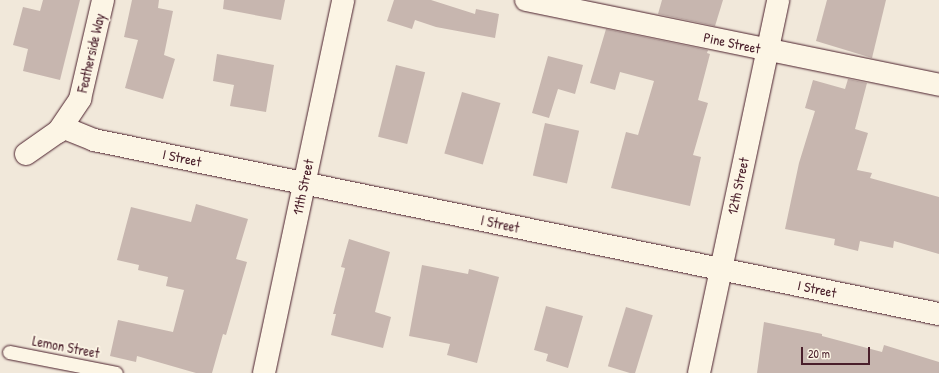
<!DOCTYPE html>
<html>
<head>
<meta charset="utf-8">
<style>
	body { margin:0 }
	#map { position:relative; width:939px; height:373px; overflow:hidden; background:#f1e8da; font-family:"Patrick Hand",sans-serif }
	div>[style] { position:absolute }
	.building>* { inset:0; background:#c7b6af; transform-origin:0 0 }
	.roads { filter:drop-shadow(0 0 1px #4a1f2b) drop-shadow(0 0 1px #4a1f2b) }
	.service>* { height:13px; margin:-6.5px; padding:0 6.5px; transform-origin:6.5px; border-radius:6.5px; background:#fcf5e5 }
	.minor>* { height:22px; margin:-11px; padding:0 11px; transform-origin:11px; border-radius:11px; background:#fcf5e5 }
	span { translate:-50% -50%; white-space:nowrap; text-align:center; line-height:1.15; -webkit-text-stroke:3.5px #fcf5e5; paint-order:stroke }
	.street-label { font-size:14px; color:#4a1f2b }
	.scale { position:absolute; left:801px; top:347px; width:69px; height:18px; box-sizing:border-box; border:2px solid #4a1f2b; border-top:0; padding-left:5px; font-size:12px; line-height:14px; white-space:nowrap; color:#4a1f2b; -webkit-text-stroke:3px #fcf5e5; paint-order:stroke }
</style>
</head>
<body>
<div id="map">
	<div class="building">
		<div style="clip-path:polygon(43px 0,80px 0,60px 80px,23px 71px,28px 49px,13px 45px,23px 7px,40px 11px)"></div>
		<div style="clip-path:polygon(132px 0,159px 0,158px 8px,173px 11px,164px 55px,175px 59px,163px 99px,125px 88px,138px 40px,124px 37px)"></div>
		<div style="clip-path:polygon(224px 0,285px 0,281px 20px,223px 9px)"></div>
		<div style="clip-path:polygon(394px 0,431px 0,475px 14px,476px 9px,499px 14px,495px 38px,436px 27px,415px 20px,412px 29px,387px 21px)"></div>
		<div style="clip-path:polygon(662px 0,723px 0,715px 26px,658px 14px)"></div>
		<div style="clip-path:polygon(827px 0,886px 0,872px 58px,816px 41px)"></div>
		<div style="clip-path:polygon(606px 29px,708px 50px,707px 53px,710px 54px,698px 100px,708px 103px,693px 155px,701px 157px,690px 206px,611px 188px,626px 132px,638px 135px,654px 81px,620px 72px,615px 90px,590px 83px)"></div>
		<div style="clip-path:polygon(217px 54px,274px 65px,266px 112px,230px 106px,234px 85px,213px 81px)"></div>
		<div style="clip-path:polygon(548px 56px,583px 65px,575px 94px,558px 89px,549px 118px,532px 113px)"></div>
		<div style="left:396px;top:65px;width:30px;height:74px;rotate:14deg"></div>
		<div style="clip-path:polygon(848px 79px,867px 83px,855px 129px,868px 133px,857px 170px,872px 173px,870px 178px,939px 197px,939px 254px,894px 241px,893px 248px,860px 241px,858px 251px,834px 245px,835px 239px,785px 229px,799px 163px,815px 111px,805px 108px,813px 80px,845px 89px)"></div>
		<div style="left:462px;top:92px;width:40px;height:64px;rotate:16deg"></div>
		<div style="left:545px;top:123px;width:35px;height:54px;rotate:13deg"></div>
		<div style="clip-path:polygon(196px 204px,248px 219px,236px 259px,247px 262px,226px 335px,223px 334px,212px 373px,196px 373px,137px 356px,136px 362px,110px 356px,118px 320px,173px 332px,184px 290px,166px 286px,168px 277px,138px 270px,139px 265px,117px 260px,131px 207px,191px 222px)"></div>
		<div style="clip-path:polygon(349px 239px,390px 252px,375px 312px,391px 317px,383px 348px,331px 335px,336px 314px,333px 314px,345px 268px,341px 267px)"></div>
		<div style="clip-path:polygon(422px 265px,468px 274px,469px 269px,499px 277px,477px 363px,447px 355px,450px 344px,409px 336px)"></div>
		<div style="clip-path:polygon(546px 306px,583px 316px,568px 368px,546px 361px,548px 354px,534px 350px)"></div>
		<div style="left:626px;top:307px;width:28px;height:62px;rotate:17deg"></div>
		<div style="clip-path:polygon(764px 322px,822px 334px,822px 336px,882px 352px,884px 345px,939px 362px,939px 373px,757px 373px)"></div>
	</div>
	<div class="roads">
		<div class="service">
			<div style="left:9px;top:352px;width:109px;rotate:11.1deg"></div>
		</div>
		<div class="minor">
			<div style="left:526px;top:0;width:422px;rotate:11.6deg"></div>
			<div style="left:62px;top:127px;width:35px;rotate:22deg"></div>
			<div style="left:94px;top:140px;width:863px;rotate:11.64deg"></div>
			<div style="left:26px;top:154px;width:39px;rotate:-35deg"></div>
			<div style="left:58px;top:132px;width:40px;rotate:-56deg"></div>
			<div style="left:80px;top:99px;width:102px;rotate:-76.9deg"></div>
			<div style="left:264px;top:373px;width:381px;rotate:-78deg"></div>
			<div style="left:699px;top:373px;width:381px;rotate:-78deg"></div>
		</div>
	</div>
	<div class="street-label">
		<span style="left:732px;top:43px;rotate:12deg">Pine Street</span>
		<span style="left:91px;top:53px;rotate:-77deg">Featherside Way</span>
		<span style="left:182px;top:158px;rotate:12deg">I Street</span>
		<span style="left:738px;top:186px;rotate:-78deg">12th Street</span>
		<span style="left:303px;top:187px;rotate:-78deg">11th Street</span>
		<span style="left:500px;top:224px;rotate:12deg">I Street</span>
		<span style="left:817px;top:289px;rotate:12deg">I Street</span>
		<span style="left:66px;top:347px;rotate:11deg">Lemon Street</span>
	</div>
	<div class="scale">20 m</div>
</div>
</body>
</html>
